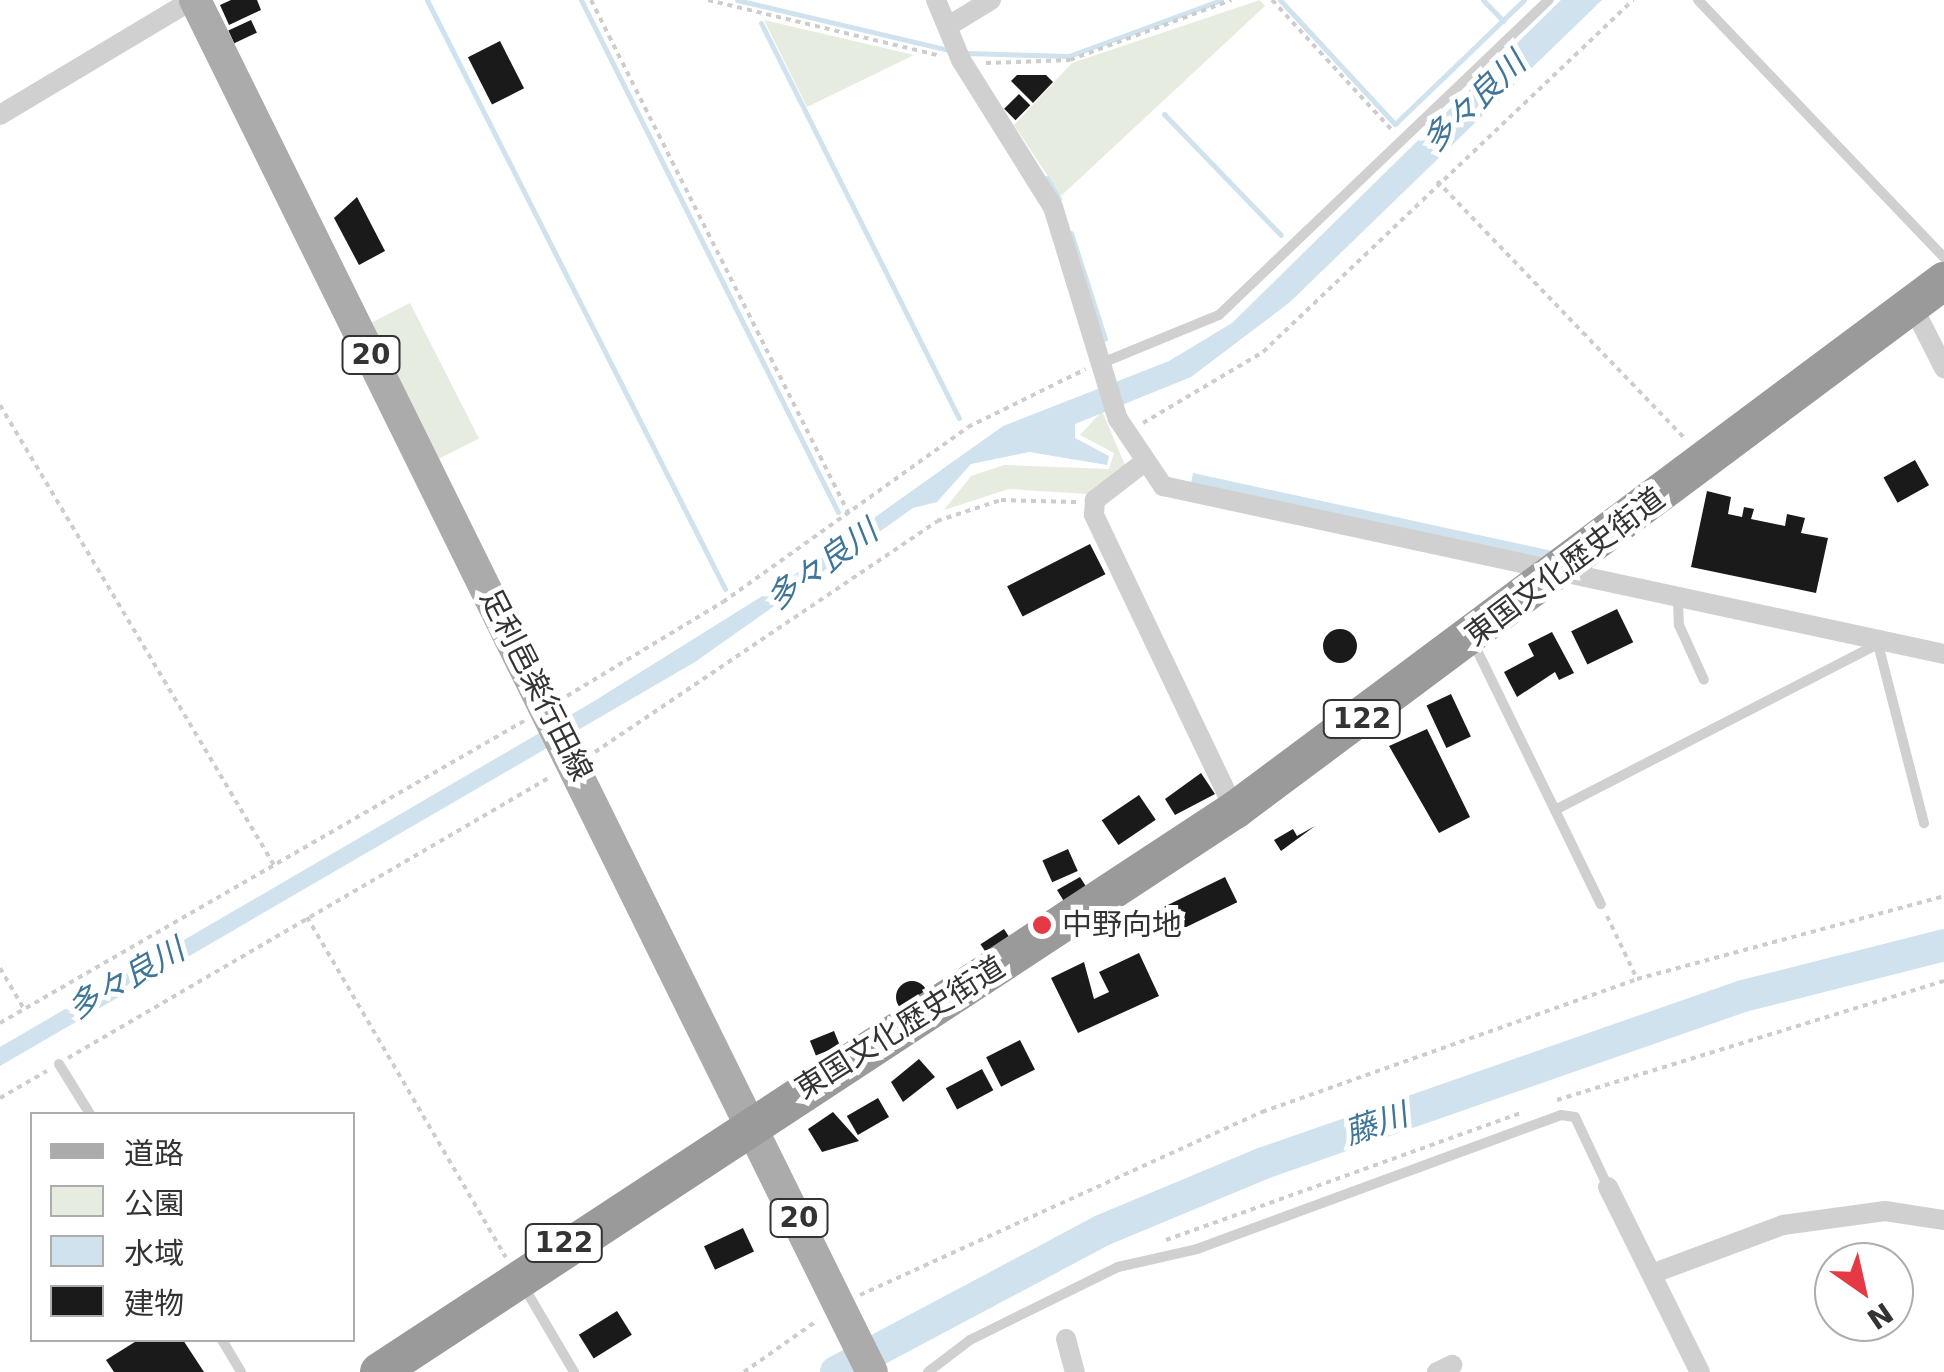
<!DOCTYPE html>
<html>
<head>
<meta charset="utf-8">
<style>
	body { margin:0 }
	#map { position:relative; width:1944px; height:1372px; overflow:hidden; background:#fff; font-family:"DejaVu Sans","Noto Sans JP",sans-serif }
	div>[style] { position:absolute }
	.green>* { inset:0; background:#e6ecdf; transform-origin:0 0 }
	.water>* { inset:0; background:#cfe2ee }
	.stream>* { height:5px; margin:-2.5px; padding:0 2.5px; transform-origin:2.5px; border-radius:2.5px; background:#cfe2ee }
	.river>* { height:32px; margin:-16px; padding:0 16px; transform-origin:16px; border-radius:16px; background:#cfe2ee }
	.building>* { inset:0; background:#1a1a1a; transform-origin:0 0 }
	.round { border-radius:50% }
	.path>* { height:4px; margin-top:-2px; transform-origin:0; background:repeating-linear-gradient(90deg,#cdcdcd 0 5px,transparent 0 10px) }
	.lane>* { height:10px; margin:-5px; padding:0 5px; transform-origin:5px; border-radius:5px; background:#d0d0d0 }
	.street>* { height:20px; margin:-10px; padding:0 10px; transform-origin:10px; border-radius:10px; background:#d0d0d0 }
	.primary>* { height:32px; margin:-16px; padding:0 16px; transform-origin:16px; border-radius:16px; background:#ababab }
	.highway>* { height:38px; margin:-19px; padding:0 19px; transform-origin:19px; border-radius:19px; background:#9a9a9a }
	.dots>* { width:28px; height:28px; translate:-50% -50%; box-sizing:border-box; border:5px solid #fff; border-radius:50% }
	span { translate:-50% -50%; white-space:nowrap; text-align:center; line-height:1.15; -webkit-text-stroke:10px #fff; paint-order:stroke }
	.shield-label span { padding:2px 8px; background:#fff; border:2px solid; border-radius:8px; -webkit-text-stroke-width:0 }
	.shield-label { font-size:28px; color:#333; font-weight:700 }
	.street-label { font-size:30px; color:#333 }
	.poi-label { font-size:30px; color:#333 }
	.left { translate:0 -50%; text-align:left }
	.water-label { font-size:32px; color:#3f7597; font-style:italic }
	.legend { position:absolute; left:30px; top:1112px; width:325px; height:230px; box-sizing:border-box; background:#fff; border:2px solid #adadad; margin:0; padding:12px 18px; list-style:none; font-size:30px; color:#333 }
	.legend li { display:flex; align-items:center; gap:20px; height:50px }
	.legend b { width:50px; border:2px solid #adadad }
	.north { position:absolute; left:1814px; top:1242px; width:100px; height:100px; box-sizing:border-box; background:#fff; border:2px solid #adadad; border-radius:50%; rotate:146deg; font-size:28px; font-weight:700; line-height:40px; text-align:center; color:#333 }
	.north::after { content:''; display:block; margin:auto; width:35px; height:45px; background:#e63946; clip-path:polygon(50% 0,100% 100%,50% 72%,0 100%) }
</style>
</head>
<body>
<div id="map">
	<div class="green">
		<div style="clip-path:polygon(1260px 0,1265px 6px,1061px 196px,1014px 125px,1072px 63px)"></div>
		<div style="clip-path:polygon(764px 20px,914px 55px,807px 107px)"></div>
		<div style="left:410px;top:303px;width:152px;height:45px;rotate:63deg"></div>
		<div style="clip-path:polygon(1102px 411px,1125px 465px,1087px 494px,1009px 489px,944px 510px,971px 476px,1004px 465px,1109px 469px,1114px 453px,1080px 435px)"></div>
	</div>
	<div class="water">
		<div style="clip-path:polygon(1561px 0,1602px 0,1290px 302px,1191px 377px,1075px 424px,1075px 438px,1109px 456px,1107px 465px,1029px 452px,971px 464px,937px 502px,913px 508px,695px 662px,0 1066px,0 1047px,591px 703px,777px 587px,1003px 426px,1169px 361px,1232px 323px)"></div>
		<div style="clip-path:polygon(1193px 473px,1557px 552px,1548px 559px,1191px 483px)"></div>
	</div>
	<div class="stream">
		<div style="left:427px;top:0;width:660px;rotate:63.16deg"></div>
		<div style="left:581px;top:0;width:573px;rotate:63.35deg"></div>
		<div style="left:737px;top:0;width:218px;rotate:13.3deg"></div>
		<div style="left:1280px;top:0;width:169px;rotate:47.2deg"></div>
		<div style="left:1395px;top:124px;width:179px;rotate:-43.9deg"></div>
		<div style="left:1483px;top:0;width:29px;rotate:46deg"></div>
		<div style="left:761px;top:23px;width:442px;rotate:63.4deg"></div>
		<div style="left:965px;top:53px;width:104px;rotate:1.7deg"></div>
		<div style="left:1069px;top:56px;width:162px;rotate:-20.2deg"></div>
		<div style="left:1164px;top:114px;width:168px;rotate:46deg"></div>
		<div style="left:1047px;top:178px;width:24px;rotate:60deg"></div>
		<div style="left:1071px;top:233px;width:111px;rotate:72.2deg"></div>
	</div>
	<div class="river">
		<div style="left:836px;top:1372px;width:302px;rotate:-28deg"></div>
		<div style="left:1103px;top:1230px;width:174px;rotate:-22.6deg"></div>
		<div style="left:1264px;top:1163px;width:507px;rotate:-19.22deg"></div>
		<div style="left:1743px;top:996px;width:207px;rotate:-14.2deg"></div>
	</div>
	<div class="building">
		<div style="clip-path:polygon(231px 0,257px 0,261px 10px,229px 25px,220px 5px)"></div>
		<div style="left:251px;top:20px;width:14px;height:25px;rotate:65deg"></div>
		<div style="left:500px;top:41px;width:53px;height:36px;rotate:63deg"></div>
		<div style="clip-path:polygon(1017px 75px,1046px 75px,1053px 82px,1033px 103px,1011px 81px)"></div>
		<div style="left:1019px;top:94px;width:16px;height:21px;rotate:45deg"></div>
		<div style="clip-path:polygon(357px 197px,385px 251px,359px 265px,334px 218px)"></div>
		<div style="left:1915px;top:460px;width:29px;height:36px;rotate:61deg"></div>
		<div style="clip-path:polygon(1707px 491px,1731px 497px,1728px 514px,1742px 517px,1744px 507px,1754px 509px,1751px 519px,1785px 526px,1787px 514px,1805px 518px,1801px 533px,1828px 538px,1816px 593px,1691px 567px)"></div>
		<div style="left:1090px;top:544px;width:34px;height:93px;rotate:63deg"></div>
		<div style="left:1617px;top:609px;width:37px;height:51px;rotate:64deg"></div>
		<div class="round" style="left:1323px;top:629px;width:34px;height:34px"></div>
		<div style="clip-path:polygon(1552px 632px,1574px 673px,1559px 680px,1555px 672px,1517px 697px,1504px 672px,1534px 656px,1528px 644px)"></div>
		<div style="left:1451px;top:694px;width:47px;height:27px;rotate:65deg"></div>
		<div style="clip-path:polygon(1427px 729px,1470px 817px,1439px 833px,1389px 746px)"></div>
		<div style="clip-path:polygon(1201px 773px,1215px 794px,1175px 815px,1165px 799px)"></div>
		<div style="left:1139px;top:795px;width:30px;height:45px;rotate:56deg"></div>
		<div style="clip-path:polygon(1315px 826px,1281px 851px,1274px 840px,1293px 829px,1297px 836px)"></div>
		<div style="left:1068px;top:849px;width:24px;height:28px;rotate:66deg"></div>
		<div style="clip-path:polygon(1080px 877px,1087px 888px,1065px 903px,1057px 890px)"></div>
		<div style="left:1225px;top:877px;width:28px;height:75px;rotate:64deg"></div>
		<div style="left:1004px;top:929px;width:17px;height:28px;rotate:57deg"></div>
		<div style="clip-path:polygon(1139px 953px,1159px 996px,1078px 1033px,1051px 978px,1084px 962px,1094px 999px,1109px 992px,1099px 972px)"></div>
		<div class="round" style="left:896px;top:981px;width:32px;height:32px"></div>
		<div style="left:834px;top:1031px;width:16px;height:26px;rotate:68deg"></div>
		<div style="left:1020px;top:1040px;width:33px;height:38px;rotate:63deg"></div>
		<div style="clip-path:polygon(919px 1059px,935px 1077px,903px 1102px,891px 1082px)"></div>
		<div style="left:982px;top:1069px;width:24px;height:41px;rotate:62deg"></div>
		<div style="left:878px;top:1098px;width:22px;height:36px;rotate:60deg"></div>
		<div style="clip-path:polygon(833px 1112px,859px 1141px,822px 1152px,808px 1129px)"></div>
		<div style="left:743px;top:1228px;width:26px;height:43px;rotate:65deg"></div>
		<div style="left:617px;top:1311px;width:28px;height:45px;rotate:58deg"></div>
		<div style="clip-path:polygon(138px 1340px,183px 1340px,204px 1372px,114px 1372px,106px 1360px)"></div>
	</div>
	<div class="path">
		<div style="left:591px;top:0;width:575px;rotate:63.35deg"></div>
		<div style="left:708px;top:0;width:236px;rotate:13.5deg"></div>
		<div style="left:1272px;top:0;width:180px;rotate:47.3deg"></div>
		<div style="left:986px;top:63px;width:84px;rotate:-2deg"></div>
		<div style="left:1070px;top:60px;width:172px;rotate:-20.4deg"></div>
		<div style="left:1437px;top:181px;width:359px;rotate:46.1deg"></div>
		<div style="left:0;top:405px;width:535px;rotate:59.22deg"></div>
		<div style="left:1143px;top:423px;width:139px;rotate:-30.6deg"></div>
		<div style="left:1263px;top:352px;width:511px;rotate:-43.57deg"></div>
		<div style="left:567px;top:696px;width:182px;rotate:-31.1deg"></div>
		<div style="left:723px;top:602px;width:301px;rotate:-35.5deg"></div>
		<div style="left:968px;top:427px;width:131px;rotate:-26.2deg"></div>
		<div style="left:595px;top:752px;width:413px;rotate:-34deg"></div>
		<div style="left:937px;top:521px;width:67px;rotate:-18.2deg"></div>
		<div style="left:1001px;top:500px;width:75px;rotate:1.5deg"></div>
		<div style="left:1607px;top:916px;width:70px;rotate:64.5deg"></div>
		<div style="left:307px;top:917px;width:394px;rotate:59.7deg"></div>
		<div style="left:0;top:968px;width:48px;rotate:59.7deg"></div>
		<div style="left:0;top:1023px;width:605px;rotate:-29.96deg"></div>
		<div style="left:68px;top:1058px;width:560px;rotate:-30.23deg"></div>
		<div style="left:0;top:1098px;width:54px;rotate:-29.9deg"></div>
		<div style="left:1557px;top:1100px;width:405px;rotate:-17.1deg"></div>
		<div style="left:1166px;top:1240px;width:380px;rotate:-19.7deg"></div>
		<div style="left:860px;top:1295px;width:442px;rotate:-24.5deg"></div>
		<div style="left:1262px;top:1112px;width:398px;rotate:-19.5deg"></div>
		<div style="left:1637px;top:979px;width:318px;rotate:-15.1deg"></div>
		<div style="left:744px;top:1372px;width:90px;rotate:-35.1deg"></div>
	</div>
	<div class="lane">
		<div style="left:1698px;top:0;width:356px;rotate:46.3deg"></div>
		<div style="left:1102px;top:363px;width:126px;rotate:-22.3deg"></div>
		<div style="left:1219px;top:315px;width:456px;rotate:-43.7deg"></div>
		<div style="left:1678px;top:600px;width:25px;rotate:88deg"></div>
		<div style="left:1679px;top:625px;width:60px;rotate:65.6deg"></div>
		<div style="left:1472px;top:640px;width:294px;rotate:64deg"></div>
		<div style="left:1879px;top:648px;width:181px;rotate:75.6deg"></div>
		<div style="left:1555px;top:810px;width:368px;rotate:-27.2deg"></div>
		<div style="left:59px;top:1064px;width:59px;rotate:58.2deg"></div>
		<div style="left:524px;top:1287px;width:99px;rotate:59.5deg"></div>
		<div style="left:222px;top:1340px;width:37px;rotate:59deg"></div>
		<div style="left:928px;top:1372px;width:53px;rotate:-37.3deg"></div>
		<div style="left:970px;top:1340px;width:165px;rotate:-26.3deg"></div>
		<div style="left:1118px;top:1267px;width:81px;rotate:-12.8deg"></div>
		<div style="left:1197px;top:1249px;width:388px;rotate:-20.2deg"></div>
		<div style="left:1561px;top:1115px;width:14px;rotate:8deg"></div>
		<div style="left:1575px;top:1117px;width:77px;rotate:64.8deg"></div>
	</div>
	<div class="street">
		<div style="left:936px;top:0;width:65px;rotate:67.4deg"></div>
		<div style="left:961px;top:60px;width:173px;rotate:58deg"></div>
		<div style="left:1053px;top:207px;width:222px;rotate:73deg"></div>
		<div style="left:1118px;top:419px;width:81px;rotate:56.1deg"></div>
		<div style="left:1163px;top:486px;width:799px;rotate:12.14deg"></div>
		<div style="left:950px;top:25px;width:48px;rotate:-31.4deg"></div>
		<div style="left:0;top:115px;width:224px;rotate:-30.9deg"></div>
		<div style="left:1912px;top:305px;width:71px;rotate:63.1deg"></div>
		<div style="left:1143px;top:463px;width:61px;rotate:142.4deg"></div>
		<div style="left:1095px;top:500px;width:15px;rotate:94deg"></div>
		<div style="left:1094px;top:515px;width:327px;rotate:64.5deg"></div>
		<div style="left:1608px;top:1187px;width:207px;rotate:63.6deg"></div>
		<div style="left:1654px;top:1273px;width:138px;rotate:-20.4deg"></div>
		<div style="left:1783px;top:1225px;width:103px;rotate:-7.8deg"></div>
		<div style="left:1885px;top:1211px;width:60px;rotate:8.7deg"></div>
		<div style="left:1066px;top:1339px;width:34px;rotate:75deg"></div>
		<div style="left:1437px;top:1372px;width:17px;rotate:-25deg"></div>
	</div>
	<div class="primary">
		<div style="left:195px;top:0;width:1530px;rotate:63.74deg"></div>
	</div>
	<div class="highway">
		<div style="left:379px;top:1372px;width:1024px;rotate:-33.29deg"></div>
		<div style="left:1235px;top:810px;width:885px;rotate:-36.73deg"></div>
	</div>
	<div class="dots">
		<div style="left:1042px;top:925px;background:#e63946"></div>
	</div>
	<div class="shield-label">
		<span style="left:371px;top:355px">20</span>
		<span style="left:1362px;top:719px">122</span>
		<span style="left:799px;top:1218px">20</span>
		<span style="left:564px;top:1243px">122</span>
	</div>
	<div class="street-label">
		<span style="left:1565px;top:567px;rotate:-37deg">東国文化歴史街道</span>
		<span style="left:536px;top:685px;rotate:63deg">足利邑楽行田線</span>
		<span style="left:900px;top:1028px;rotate:-32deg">東国文化歴史街道</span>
	</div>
	<div class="poi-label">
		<span class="left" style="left:1062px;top:925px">中野向地</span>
	</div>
	<div class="water-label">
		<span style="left:1474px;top:102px;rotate:-44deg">多々良川</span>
		<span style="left:822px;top:565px;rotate:-36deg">多々良川</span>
		<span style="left:126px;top:979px;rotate:-30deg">多々良川</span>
		<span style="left:1376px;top:1124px;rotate:-19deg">藤川</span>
	</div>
	<ul class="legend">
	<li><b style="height:12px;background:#ababab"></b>道路</li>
	<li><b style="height:28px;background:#e6ecdf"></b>公園</li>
	<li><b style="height:28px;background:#cfe2ee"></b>水域</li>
	<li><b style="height:28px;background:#1a1a1a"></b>建物</li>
	</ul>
	<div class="north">N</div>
</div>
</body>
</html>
